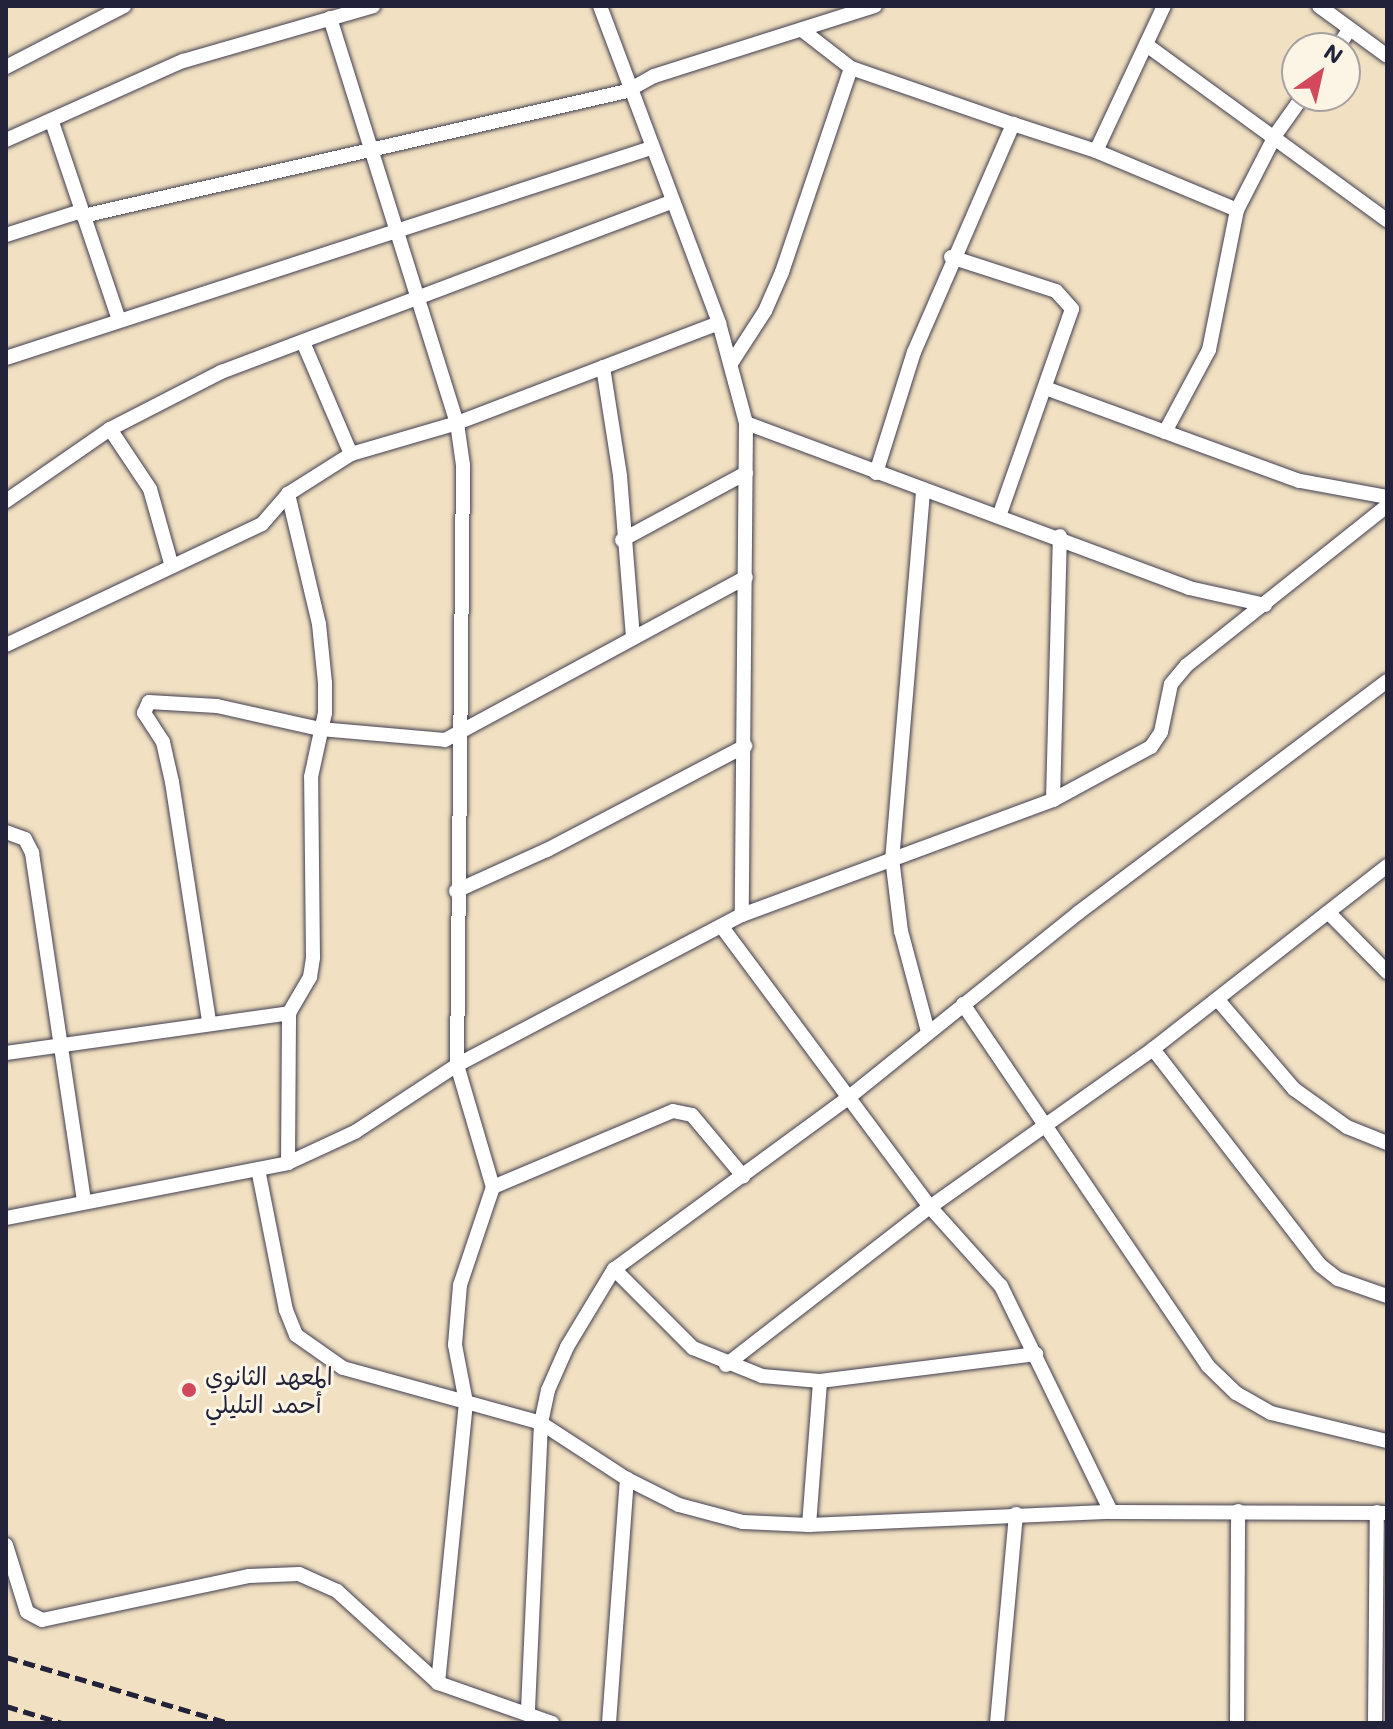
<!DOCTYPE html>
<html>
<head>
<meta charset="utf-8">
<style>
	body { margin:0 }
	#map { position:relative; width:1393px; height:1729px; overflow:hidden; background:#f1e0c1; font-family:Mali,"Playpen Sans Arabic",sans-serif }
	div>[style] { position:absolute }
	.roads { filter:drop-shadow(0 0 2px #413e4f) drop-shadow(0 0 2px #413e4f) }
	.minor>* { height:14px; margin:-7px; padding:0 7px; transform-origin:7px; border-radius:7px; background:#fff }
	.rail>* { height:5px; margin-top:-2.5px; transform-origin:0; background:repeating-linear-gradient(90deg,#22223b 0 12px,transparent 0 18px) }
	.dots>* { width:22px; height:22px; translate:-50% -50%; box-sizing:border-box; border:4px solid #fcf5e5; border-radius:50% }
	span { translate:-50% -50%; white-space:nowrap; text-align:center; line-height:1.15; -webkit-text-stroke:6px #fcf5e5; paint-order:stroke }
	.poi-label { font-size:24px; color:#22223b }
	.left { translate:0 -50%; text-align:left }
	.frame { position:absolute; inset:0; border:8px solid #22223b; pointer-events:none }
	.north { position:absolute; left:1281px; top:32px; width:80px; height:80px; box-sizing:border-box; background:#fcf5e5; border:2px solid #a5a1a1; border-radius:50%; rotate:34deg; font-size:22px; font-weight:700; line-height:32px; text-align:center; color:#22223b }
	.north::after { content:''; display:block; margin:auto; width:28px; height:36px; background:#d1495b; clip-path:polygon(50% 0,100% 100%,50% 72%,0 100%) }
</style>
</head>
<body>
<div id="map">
	<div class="roads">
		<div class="minor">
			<div style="left:600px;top:6px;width:339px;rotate:69.4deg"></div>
			<div style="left:719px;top:323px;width:104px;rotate:74.9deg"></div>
			<div style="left:746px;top:423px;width:492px;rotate:90.5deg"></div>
			<div style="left:1319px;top:6px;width:84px;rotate:36.3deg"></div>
			<div style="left:330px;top:18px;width:424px;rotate:72.6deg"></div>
			<div style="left:457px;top:423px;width:42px;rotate:81.9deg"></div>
			<div style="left:463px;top:465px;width:600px;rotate:90.57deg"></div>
			<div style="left:457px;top:1065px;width:127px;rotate:73.6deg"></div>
			<div style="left:493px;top:1187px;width:103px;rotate:108.6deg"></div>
			<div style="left:460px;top:1285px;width:60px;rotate:94.8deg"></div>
			<div style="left:455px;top:1345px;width:58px;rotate:79.1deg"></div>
			<div style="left:1148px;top:46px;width:296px;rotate:36.1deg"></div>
			<div style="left:1337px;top:48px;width:23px;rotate:-56deg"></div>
			<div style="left:6px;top:67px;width:133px;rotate:-27.3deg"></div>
			<div style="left:851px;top:68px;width:171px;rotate:19.1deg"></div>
			<div style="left:52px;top:122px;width:206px;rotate:71.3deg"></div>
			<div style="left:6px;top:140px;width:194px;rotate:-24.1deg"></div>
			<div style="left:183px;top:61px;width:198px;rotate:-16.1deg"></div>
			<div style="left:1096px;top:151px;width:153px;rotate:22.7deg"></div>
			<div style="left:83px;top:216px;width:558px;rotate:-12.94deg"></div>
			<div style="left:627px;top:91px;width:31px;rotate:-29deg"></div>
			<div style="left:654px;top:76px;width:232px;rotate:-17.6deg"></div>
			<div style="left:6px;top:235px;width:79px;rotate:-17.7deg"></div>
			<div style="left:951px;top:257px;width:110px;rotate:17.9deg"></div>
			<div style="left:1056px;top:291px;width:24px;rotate:48deg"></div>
			<div style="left:1072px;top:309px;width:219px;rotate:109.4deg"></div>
			<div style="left:303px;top:342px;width:122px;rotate:66.8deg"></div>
			<div style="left:6px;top:358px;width:678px;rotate:-18.03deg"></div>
			<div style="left:732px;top:362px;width:61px;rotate:-57.1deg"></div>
			<div style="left:765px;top:311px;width:43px;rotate:-66.4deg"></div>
			<div style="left:782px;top:272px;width:215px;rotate:-71.3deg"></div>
			<div style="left:851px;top:68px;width:62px;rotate:-142.2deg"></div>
			<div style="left:603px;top:367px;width:110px;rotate:81.1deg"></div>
			<div style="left:620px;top:476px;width:161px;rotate:85.4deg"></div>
			<div style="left:1048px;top:389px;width:268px;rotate:20.1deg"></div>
			<div style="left:1300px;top:481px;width:88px;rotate:10.4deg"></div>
			<div style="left:746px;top:423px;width:473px;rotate:20.4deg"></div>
			<div style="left:1189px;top:588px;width:78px;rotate:12.6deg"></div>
			<div style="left:110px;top:429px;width:72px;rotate:56.3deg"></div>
			<div style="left:150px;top:489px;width:77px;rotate:74.2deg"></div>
			<div style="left:1165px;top:432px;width:93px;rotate:-61.8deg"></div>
			<div style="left:1209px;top:350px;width:143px;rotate:-78.7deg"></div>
			<div style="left:1237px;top:210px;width:85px;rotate:-62.8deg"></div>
			<div style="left:1276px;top:134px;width:47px;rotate:-54.6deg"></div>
			<div style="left:876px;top:473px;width:127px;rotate:-72.6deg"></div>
			<div style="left:914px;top:352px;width:249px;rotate:-66.5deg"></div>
			<div style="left:1013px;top:124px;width:87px;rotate:18deg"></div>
			<div style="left:1096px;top:151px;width:160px;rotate:-64.9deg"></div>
			<div style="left:923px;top:492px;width:367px;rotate:94.8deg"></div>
			<div style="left:892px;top:858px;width:74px;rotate:83deg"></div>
			<div style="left:901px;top:931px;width:105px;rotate:75deg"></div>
			<div style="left:6px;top:501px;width:126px;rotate:-34.7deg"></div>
			<div style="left:110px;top:429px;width:125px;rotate:-27.2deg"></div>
			<div style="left:221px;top:372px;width:480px;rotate:-20.7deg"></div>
			<div style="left:622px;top:540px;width:141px;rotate:-28.4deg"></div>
			<div style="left:6px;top:645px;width:283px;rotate:-25.3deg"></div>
			<div style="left:262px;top:524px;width:40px;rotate:-49deg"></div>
			<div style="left:288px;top:494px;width:75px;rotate:-32.4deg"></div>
			<div style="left:351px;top:454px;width:110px;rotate:-16.3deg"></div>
			<div style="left:457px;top:423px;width:280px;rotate:-20.9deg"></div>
			<div style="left:1387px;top:681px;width:386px;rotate:143.1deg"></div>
			<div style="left:1078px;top:913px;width:295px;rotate:141.2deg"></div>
			<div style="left:848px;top:1098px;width:290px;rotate:143.8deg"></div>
			<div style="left:614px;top:1269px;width:91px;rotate:121.1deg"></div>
			<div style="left:567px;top:1347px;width:47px;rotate:113.8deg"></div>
			<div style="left:548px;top:1390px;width:34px;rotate:102deg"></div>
			<div style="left:541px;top:1423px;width:103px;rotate:33.1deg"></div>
			<div style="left:627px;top:1479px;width:58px;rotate:26.6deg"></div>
			<div style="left:679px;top:1505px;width:66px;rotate:14.9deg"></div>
			<div style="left:743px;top:1522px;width:66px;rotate:2.6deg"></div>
			<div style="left:809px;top:1525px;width:302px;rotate:-2.5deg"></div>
			<div style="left:1111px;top:1512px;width:276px;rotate:0.2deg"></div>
			<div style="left:1053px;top:800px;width:264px;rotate:-88.5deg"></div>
			<div style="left:6px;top:832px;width:20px;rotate:20deg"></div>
			<div style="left:25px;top:839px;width:16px;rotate:63deg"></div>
			<div style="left:32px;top:853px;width:352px;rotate:81.5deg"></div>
			<div style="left:456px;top:891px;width:100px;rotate:-24.3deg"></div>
			<div style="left:547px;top:850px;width:224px;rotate:-27.7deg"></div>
			<div style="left:1329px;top:913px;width:83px;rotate:45.5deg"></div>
			<div style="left:722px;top:927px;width:349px;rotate:53.4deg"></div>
			<div style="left:930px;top:1207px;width:106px;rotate:48.1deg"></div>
			<div style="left:1001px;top:1286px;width:251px;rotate:64deg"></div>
			<div style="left:1218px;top:1000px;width:117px;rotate:49.5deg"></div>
			<div style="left:1294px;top:1089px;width:65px;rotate:35.6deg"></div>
			<div style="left:1347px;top:1127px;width:43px;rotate:21.8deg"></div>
			<div style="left:963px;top:1004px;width:437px;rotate:55.9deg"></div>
			<div style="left:1208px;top:1366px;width:39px;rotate:44deg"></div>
			<div style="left:1236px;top:1393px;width:40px;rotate:29.7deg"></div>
			<div style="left:1271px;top:1413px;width:119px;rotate:13.6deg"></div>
			<div style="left:209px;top:1021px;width:242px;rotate:-98.8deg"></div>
			<div style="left:172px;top:782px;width:41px;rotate:-102.7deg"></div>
			<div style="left:163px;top:742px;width:35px;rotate:-123deg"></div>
			<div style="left:144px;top:713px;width:12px;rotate:-66deg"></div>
			<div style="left:149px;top:702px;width:68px;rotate:3.4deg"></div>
			<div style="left:217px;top:706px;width:106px;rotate:12.6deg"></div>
			<div style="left:320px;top:729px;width:125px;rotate:5deg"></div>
			<div style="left:445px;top:740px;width:342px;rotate:-28.4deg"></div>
			<div style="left:1153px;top:1049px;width:273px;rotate:52.3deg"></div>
			<div style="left:1320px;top:1265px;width:23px;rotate:38deg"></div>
			<div style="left:1338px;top:1279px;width:52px;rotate:19.1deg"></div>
			<div style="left:6px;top:1053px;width:286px;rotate:-8deg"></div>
			<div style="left:288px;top:1163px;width:150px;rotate:-89.6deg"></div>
			<div style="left:289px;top:1013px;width:42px;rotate:-59.7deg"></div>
			<div style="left:310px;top:977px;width:20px;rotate:-81deg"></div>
			<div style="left:313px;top:957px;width:180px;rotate:-90.6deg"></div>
			<div style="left:311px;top:777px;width:66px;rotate:-77.7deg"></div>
			<div style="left:325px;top:713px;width:30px;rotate:-90deg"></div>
			<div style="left:325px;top:683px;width:59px;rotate:-95.8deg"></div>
			<div style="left:319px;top:624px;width:134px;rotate:-103.4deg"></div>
			<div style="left:258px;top:1169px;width:144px;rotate:78.8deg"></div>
			<div style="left:286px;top:1310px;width:27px;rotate:68deg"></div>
			<div style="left:296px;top:1335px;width:57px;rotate:35.1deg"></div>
			<div style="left:343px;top:1368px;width:128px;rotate:15.5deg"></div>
			<div style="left:493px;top:1187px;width:195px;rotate:-22.9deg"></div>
			<div style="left:673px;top:1111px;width:19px;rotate:12deg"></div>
			<div style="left:692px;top:1115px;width:80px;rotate:50.1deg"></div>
			<div style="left:6px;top:1218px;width:287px;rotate:-11deg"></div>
			<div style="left:288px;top:1163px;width:74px;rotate:-24.8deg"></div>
			<div style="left:355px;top:1132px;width:122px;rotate:-33.3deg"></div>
			<div style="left:457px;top:1065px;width:322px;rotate:-27.8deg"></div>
			<div style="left:742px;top:915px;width:332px;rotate:-20.3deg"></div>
			<div style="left:1053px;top:800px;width:111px;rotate:-28.4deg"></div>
			<div style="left:1151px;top:747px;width:18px;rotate:-56deg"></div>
			<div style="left:1161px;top:732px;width:49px;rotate:-78.2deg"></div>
			<div style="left:1171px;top:684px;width:25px;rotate:-50deg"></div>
			<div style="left:1187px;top:665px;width:256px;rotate:-38.5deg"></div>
			<div style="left:614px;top:1269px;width:112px;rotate:45deg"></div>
			<div style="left:693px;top:1348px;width:74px;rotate:22.1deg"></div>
			<div style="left:762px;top:1376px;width:58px;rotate:4.9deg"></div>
			<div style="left:820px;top:1381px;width:218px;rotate:-7.1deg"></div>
			<div style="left:726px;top:1365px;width:258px;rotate:-37.8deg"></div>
			<div style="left:930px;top:1207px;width:273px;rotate:-35.3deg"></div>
			<div style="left:1153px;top:1049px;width:297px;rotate:-38deg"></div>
			<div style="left:809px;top:1525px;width:144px;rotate:-85.6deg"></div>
			<div style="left:6px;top:1545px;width:70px;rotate:72.6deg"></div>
			<div style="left:27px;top:1612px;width:17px;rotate:28deg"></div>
			<div style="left:42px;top:1620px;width:212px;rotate:-12deg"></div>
			<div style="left:249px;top:1576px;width:50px;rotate:-2.3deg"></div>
			<div style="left:299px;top:1574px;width:42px;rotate:24.1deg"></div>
			<div style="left:337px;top:1591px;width:137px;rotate:42.3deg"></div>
			<div style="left:438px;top:1683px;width:121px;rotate:19.3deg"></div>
			<div style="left:438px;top:1683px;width:282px;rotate:-84.3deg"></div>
			<div style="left:466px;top:1402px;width:78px;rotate:15.6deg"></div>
			<div style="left:541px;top:1423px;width:289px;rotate:92.6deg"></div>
			<div style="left:609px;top:1723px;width:245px;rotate:-85.8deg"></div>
			<div style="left:997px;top:1723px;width:210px;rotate:-84.8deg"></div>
			<div style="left:1237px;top:1723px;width:212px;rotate:-89.7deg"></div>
			<div style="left:1375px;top:1723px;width:211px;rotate:-89.5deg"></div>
		</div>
	</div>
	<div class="rail">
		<div style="left:6px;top:1657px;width:233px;rotate:16.5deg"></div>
		<div style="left:6px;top:1706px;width:59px;rotate:16.9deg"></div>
	</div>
	<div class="dots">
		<div style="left:189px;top:1390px;background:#d1495b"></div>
	</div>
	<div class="poi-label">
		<span class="left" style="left:205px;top:1390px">المعهد الثانوي<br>أحمد التليلي</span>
	</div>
	<div class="frame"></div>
	<div class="north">N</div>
</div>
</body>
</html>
